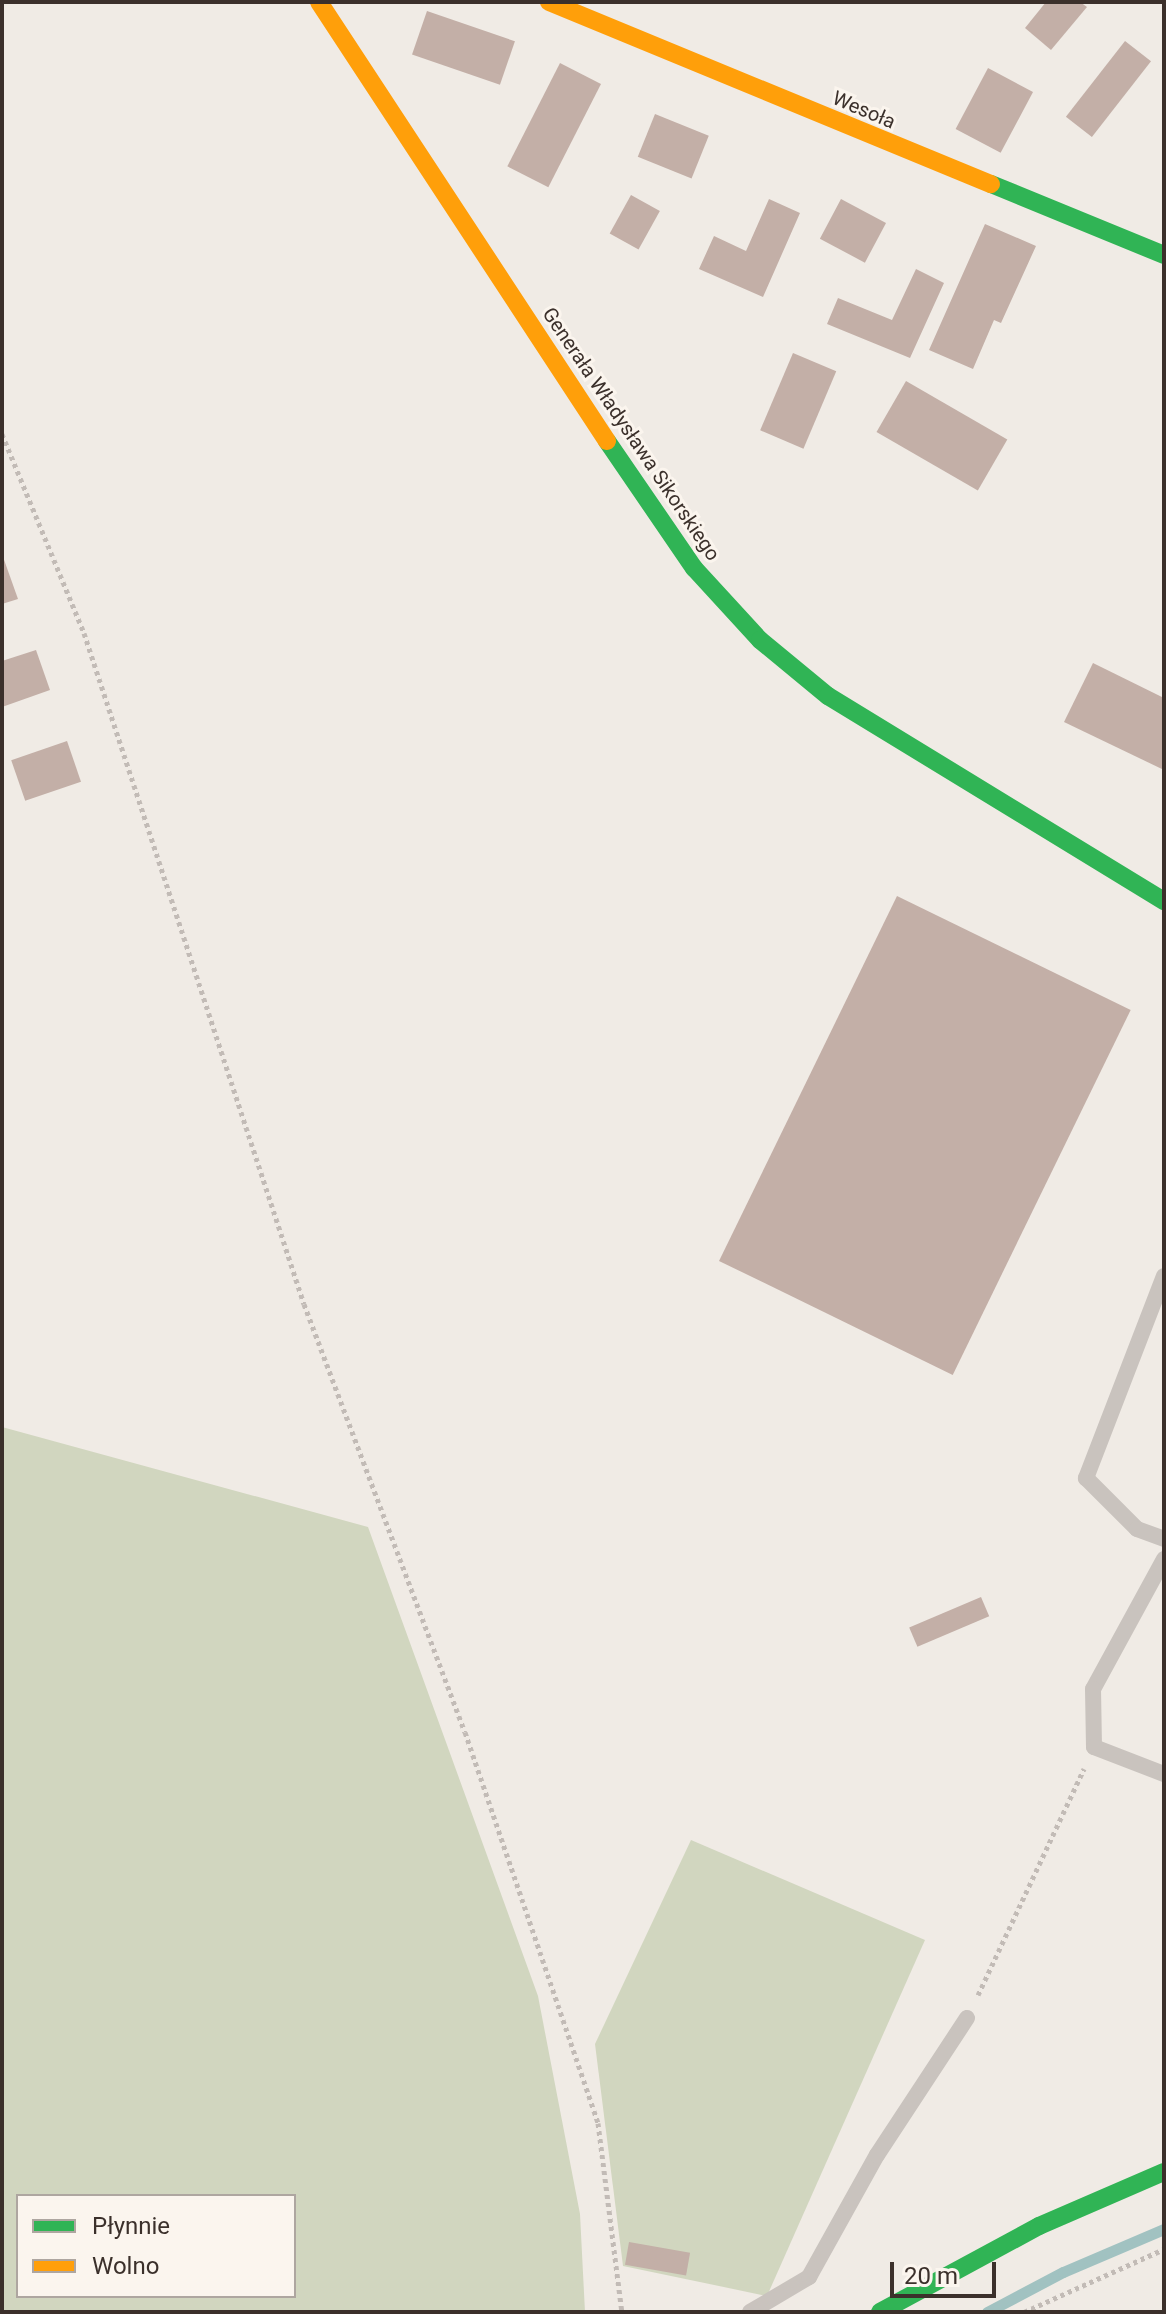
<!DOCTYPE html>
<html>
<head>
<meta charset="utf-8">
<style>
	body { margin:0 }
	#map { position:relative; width:1166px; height:2314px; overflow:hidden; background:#f0ebe5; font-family:Roboto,sans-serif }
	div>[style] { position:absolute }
	.green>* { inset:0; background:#d1d6bf }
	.stream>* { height:11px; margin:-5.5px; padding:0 5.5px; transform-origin:5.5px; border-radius:5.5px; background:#a1c2c1 }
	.building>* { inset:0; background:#c3afa7; transform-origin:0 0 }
	.path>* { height:5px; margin-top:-2.5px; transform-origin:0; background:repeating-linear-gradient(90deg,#c2bbb6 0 4px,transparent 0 8px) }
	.lane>* { height:16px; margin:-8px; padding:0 8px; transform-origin:8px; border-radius:8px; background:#c9c3be }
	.fast>* { height:18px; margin:-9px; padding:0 9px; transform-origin:9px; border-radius:9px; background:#30b455 }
	.slow>* { height:18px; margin:-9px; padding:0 9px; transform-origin:9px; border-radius:9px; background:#ff9f0a }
	span { translate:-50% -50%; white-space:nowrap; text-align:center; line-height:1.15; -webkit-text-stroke:6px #fbf5ee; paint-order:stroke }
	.street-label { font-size:20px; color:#3b302b }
	.frame { position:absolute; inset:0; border:4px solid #3b302b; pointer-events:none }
	.legend { position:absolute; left:16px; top:2194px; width:280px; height:104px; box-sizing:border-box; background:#fbf5ee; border:2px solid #aea6a0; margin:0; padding:10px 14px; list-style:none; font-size:24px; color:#3b302b }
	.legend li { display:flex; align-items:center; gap:16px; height:40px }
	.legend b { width:40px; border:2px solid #aea6a0 }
	.scale { position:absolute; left:890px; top:2262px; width:106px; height:36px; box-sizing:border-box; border:4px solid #3b302b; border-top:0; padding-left:10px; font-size:24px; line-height:28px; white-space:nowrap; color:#3b302b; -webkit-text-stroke:6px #fbf5ee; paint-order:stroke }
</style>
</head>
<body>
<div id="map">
	<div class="green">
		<div style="clip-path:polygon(evenodd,2px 1427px,368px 1527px,538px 1996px,580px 2214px,585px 2312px,2px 2312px,2px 1427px,18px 2196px,294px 2196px,294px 2296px,18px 2296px,18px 2196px)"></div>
		<div style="clip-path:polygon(691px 1840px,925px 1940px,767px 2296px,623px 2266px,595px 2044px)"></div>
	</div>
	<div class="stream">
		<div style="left:987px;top:2312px;width:86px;rotate:-27.8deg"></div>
		<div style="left:1063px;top:2272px;width:110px;rotate:-23.1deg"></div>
	</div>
	<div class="building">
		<div style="clip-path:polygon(1046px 2px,1080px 2px,1087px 7px,1051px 50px,1025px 28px)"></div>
		<div style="left:427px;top:11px;width:93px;height:46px;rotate:19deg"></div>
		<div style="left:1125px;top:41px;width:33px;height:96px;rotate:38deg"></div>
		<div style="left:560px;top:63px;width:46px;height:116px;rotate:27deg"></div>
		<div style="left:988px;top:68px;width:51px;height:69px;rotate:28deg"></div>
		<div style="left:655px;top:114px;width:58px;height:46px;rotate:22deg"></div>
		<div style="left:631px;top:195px;width:33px;height:44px;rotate:29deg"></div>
		<div style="clip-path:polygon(769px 199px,800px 213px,763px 297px,699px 269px,714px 236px,746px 251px)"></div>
		<div style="left:841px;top:199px;width:51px;height:45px;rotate:28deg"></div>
		<div style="clip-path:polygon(985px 224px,1036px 246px,1001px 323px,994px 320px,973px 369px,929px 350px)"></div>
		<div style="clip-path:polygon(916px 269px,944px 283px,910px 358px,827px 324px,838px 298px,892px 320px)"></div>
		<div style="left:793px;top:353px;width:47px;height:84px;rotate:23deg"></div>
		<div style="left:906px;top:381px;width:117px;height:59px;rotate:30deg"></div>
		<div style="clip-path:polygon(2px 554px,18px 599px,2px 604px)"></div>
		<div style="clip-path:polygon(36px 650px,50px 690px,2px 707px,2px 661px)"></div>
		<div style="clip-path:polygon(1093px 663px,1164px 698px,1164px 770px,1064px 722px)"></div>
		<div style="left:67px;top:741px;width:43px;height:59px;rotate:71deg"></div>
		<div style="left:897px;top:896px;width:260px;height:406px;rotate:26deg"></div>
		<div style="left:981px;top:1597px;width:21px;height:78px;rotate:67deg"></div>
		<div style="left:629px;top:2242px;width:62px;height:23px;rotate:10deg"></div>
	</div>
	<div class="path">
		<div style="left:2px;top:434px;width:215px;rotate:67.6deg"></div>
		<div style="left:84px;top:633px;width:706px;rotate:71.85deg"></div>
		<div style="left:304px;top:1304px;width:457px;rotate:69.4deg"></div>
		<div style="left:465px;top:1732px;width:413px;rotate:71.2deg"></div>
		<div style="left:598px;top:2123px;width:191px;rotate:82.8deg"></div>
		<div style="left:978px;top:1995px;width:250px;rotate:-64.9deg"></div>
		<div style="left:1024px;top:2312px;width:154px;rotate:-24.2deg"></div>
	</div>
	<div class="lane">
		<div style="left:1164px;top:1276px;width:217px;rotate:111.1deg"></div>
		<div style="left:1086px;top:1478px;width:72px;rotate:45deg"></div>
		<div style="left:1137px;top:1529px;width:29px;rotate:20deg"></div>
		<div style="left:1164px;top:1559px;width:148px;rotate:118.6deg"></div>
		<div style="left:1093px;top:1689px;width:58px;rotate:89deg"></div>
		<div style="left:1094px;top:1747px;width:75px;rotate:21.1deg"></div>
		<div style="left:750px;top:2312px;width:69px;rotate:-30.7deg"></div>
		<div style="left:809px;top:2277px;width:140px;rotate:-60.9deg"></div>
		<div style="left:877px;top:2155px;width:164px;rotate:-56.7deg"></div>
	</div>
	<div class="fast">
		<div style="left:991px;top:184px;width:187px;rotate:22.3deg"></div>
		<div style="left:607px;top:441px;width:154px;rotate:55.6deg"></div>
		<div style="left:694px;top:568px;width:98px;rotate:47.5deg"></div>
		<div style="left:760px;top:640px;width:88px;rotate:39.5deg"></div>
		<div style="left:828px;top:696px;width:394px;rotate:31.4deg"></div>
		<div style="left:880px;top:2312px;width:181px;rotate:-28.4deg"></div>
		<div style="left:1039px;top:2226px;width:136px;rotate:-23.4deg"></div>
	</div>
	<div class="slow">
		<div style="left:319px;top:2px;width:525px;rotate:56.73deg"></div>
		<div style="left:549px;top:2px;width:478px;rotate:22.4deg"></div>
	</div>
	<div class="street-label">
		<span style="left:864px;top:110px;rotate:23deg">Wesoła</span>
		<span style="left:631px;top:434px;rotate:56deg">Generała Władysława Sikorskiego</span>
	</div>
	<div class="frame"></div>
	<ul class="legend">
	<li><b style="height:10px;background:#30b455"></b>Płynnie</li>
	<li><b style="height:10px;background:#ff9f0a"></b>Wolno</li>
	</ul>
	<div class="scale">20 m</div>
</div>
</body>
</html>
